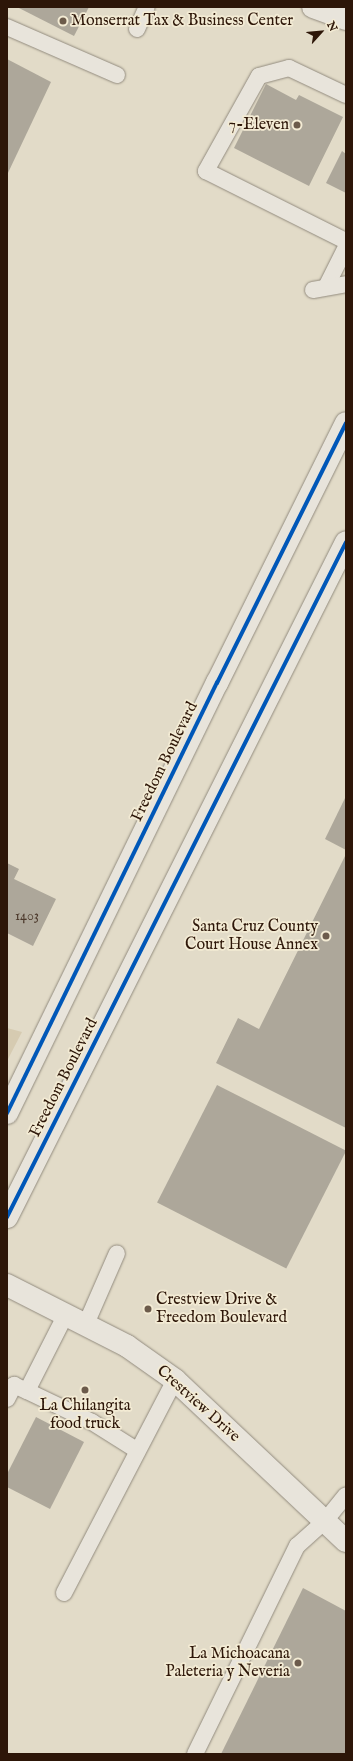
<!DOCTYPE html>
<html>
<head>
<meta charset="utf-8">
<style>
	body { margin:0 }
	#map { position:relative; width:353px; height:1761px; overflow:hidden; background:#e2dbc8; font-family:"IM FELL English",serif }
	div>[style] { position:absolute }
	.green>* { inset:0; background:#d6cbb1 }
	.building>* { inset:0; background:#ada79a; transform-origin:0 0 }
	.roads { filter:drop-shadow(0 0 1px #928b7e) drop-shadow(0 0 1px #928b7e) }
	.service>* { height:16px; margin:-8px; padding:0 8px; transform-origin:8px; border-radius:8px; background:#e8e4db }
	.minor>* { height:22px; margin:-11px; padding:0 11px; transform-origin:11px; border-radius:11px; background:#e8e4db }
	.secondary>* { height:22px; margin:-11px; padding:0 11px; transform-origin:11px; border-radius:11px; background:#e8e4db }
	.cycleway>* { height:4px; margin:-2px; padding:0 2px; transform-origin:2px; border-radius:2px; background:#0057b8 }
	.dots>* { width:11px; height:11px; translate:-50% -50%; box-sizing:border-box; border:2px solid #f3ebd4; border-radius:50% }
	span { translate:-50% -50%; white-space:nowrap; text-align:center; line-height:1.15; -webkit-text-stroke:3.5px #f3ebd4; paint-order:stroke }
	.number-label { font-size:14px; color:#4d3a2c }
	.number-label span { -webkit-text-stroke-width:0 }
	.poi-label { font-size:16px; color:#2d1608 }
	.left { translate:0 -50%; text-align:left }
	.right { translate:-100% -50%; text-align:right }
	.street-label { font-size:16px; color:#2d1608 }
	.frame { position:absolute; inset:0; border:8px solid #2d1608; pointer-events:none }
	.north { position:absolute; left:301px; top:12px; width:40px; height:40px; -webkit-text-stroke:3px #f3ebd4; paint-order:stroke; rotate:63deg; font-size:11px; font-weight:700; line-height:16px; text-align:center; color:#2d1608 }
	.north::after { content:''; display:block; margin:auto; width:14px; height:18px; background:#2d1608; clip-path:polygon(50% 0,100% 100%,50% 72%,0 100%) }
</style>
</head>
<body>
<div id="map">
	<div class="green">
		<div style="clip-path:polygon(7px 1028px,22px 1032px,7px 1061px)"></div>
	</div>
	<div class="building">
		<div style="clip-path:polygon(17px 7px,89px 7px,74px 36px)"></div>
		<div style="clip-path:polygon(7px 59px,51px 82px,7px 175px)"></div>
		<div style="clip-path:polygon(266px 84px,296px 100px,299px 95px,343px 117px,309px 186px,234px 148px)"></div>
		<div style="clip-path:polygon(342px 151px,346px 154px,346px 193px,326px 183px)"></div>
		<div style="clip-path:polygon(346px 796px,346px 850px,325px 839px)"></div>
		<div style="clip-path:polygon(346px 854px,346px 1128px,216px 1063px,238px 1018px,259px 1029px)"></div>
		<div style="clip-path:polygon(7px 863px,19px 869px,14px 879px,56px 899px,33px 946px,7px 933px)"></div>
		<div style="left:217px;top:1085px;width:145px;height:132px;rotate:27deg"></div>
		<div style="clip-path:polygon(36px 1417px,84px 1442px,50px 1509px,7px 1487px,7px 1474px)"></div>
		<div style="clip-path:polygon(303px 1588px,346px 1611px,346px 1754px,221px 1754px)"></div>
	</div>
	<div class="roads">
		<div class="service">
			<div style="left:7px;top:27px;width:120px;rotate:23.6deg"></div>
			<div style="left:137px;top:29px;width:24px;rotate:-66deg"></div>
			<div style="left:346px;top:95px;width:63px;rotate:-154.7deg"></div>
			<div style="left:289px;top:68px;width:31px;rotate:165deg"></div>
			<div style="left:259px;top:76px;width:109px;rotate:119.2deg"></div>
			<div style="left:206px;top:171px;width:157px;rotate:26.6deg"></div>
			<div style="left:326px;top:287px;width:45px;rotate:-63.4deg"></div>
			<div style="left:313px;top:290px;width:34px;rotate:-10deg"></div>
			<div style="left:66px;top:1314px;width:86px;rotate:116.9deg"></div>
			<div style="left:27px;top:1391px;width:72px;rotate:25.5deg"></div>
			<div style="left:92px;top:1422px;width:54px;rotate:32.2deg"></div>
			<div style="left:86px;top:1324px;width:77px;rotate:-66.4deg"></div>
			<div style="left:7px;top:1399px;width:16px;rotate:-63deg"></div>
			<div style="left:14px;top:1385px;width:14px;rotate:25deg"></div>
			<div style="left:64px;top:1593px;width:240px;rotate:-62.5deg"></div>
			<div style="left:195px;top:1754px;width:232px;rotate:-63.9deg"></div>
			<div style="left:297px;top:1546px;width:38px;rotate:-42deg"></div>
			<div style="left:325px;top:1521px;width:33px;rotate:-51deg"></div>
		</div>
		<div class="minor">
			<div style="left:313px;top:7px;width:35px;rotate:20deg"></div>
			<div style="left:7px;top:1285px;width:135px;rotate:26.9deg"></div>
			<div style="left:127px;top:1346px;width:59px;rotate:35.3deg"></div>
			<div style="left:175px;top:1380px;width:235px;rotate:43.3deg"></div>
		</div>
		<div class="secondary">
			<div style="left:7px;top:1113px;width:479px;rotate:-64deg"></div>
			<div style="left:217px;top:683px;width:290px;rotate:-63.6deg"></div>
			<div style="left:7px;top:1217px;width:755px;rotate:-63.33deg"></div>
		</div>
	</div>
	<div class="cycleway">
		<div style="left:7px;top:1113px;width:479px;rotate:-64deg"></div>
		<div style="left:217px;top:683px;width:290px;rotate:-63.6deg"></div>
		<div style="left:7px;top:1217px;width:755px;rotate:-63.33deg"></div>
	</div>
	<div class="dots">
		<div style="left:63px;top:21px;background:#6c5b4b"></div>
		<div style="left:297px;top:125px;background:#6c5b4b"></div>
		<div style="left:326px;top:936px;background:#6c5b4b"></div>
		<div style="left:148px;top:1309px;background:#6c5b4b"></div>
		<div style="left:85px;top:1390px;background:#6c5b4b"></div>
		<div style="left:298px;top:1663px;background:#6c5b4b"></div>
	</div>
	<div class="number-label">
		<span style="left:27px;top:916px">1403</span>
	</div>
	<div class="poi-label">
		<span class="left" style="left:71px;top:21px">Monserrat Tax &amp; Business Center</span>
		<span class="right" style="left:289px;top:125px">7-Eleven</span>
		<span class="right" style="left:318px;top:936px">Santa Cruz County<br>Court House Annex</span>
		<span class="left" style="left:156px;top:1309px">Crestview Drive &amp;<br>Freedom Boulevard</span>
		<span style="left:85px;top:1415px">La Chilangita<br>food truck</span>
		<span class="right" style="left:290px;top:1663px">La Michoacana<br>Paleteria y Neveria</span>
	</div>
	<div class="street-label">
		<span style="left:165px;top:762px;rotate:-64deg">Freedom Boulevard</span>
		<span style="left:64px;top:1078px;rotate:-63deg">Freedom Boulevard</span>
		<span style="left:198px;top:1404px;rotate:42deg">Crestview Drive</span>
	</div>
	<div class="frame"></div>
	<div class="north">N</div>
</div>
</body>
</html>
